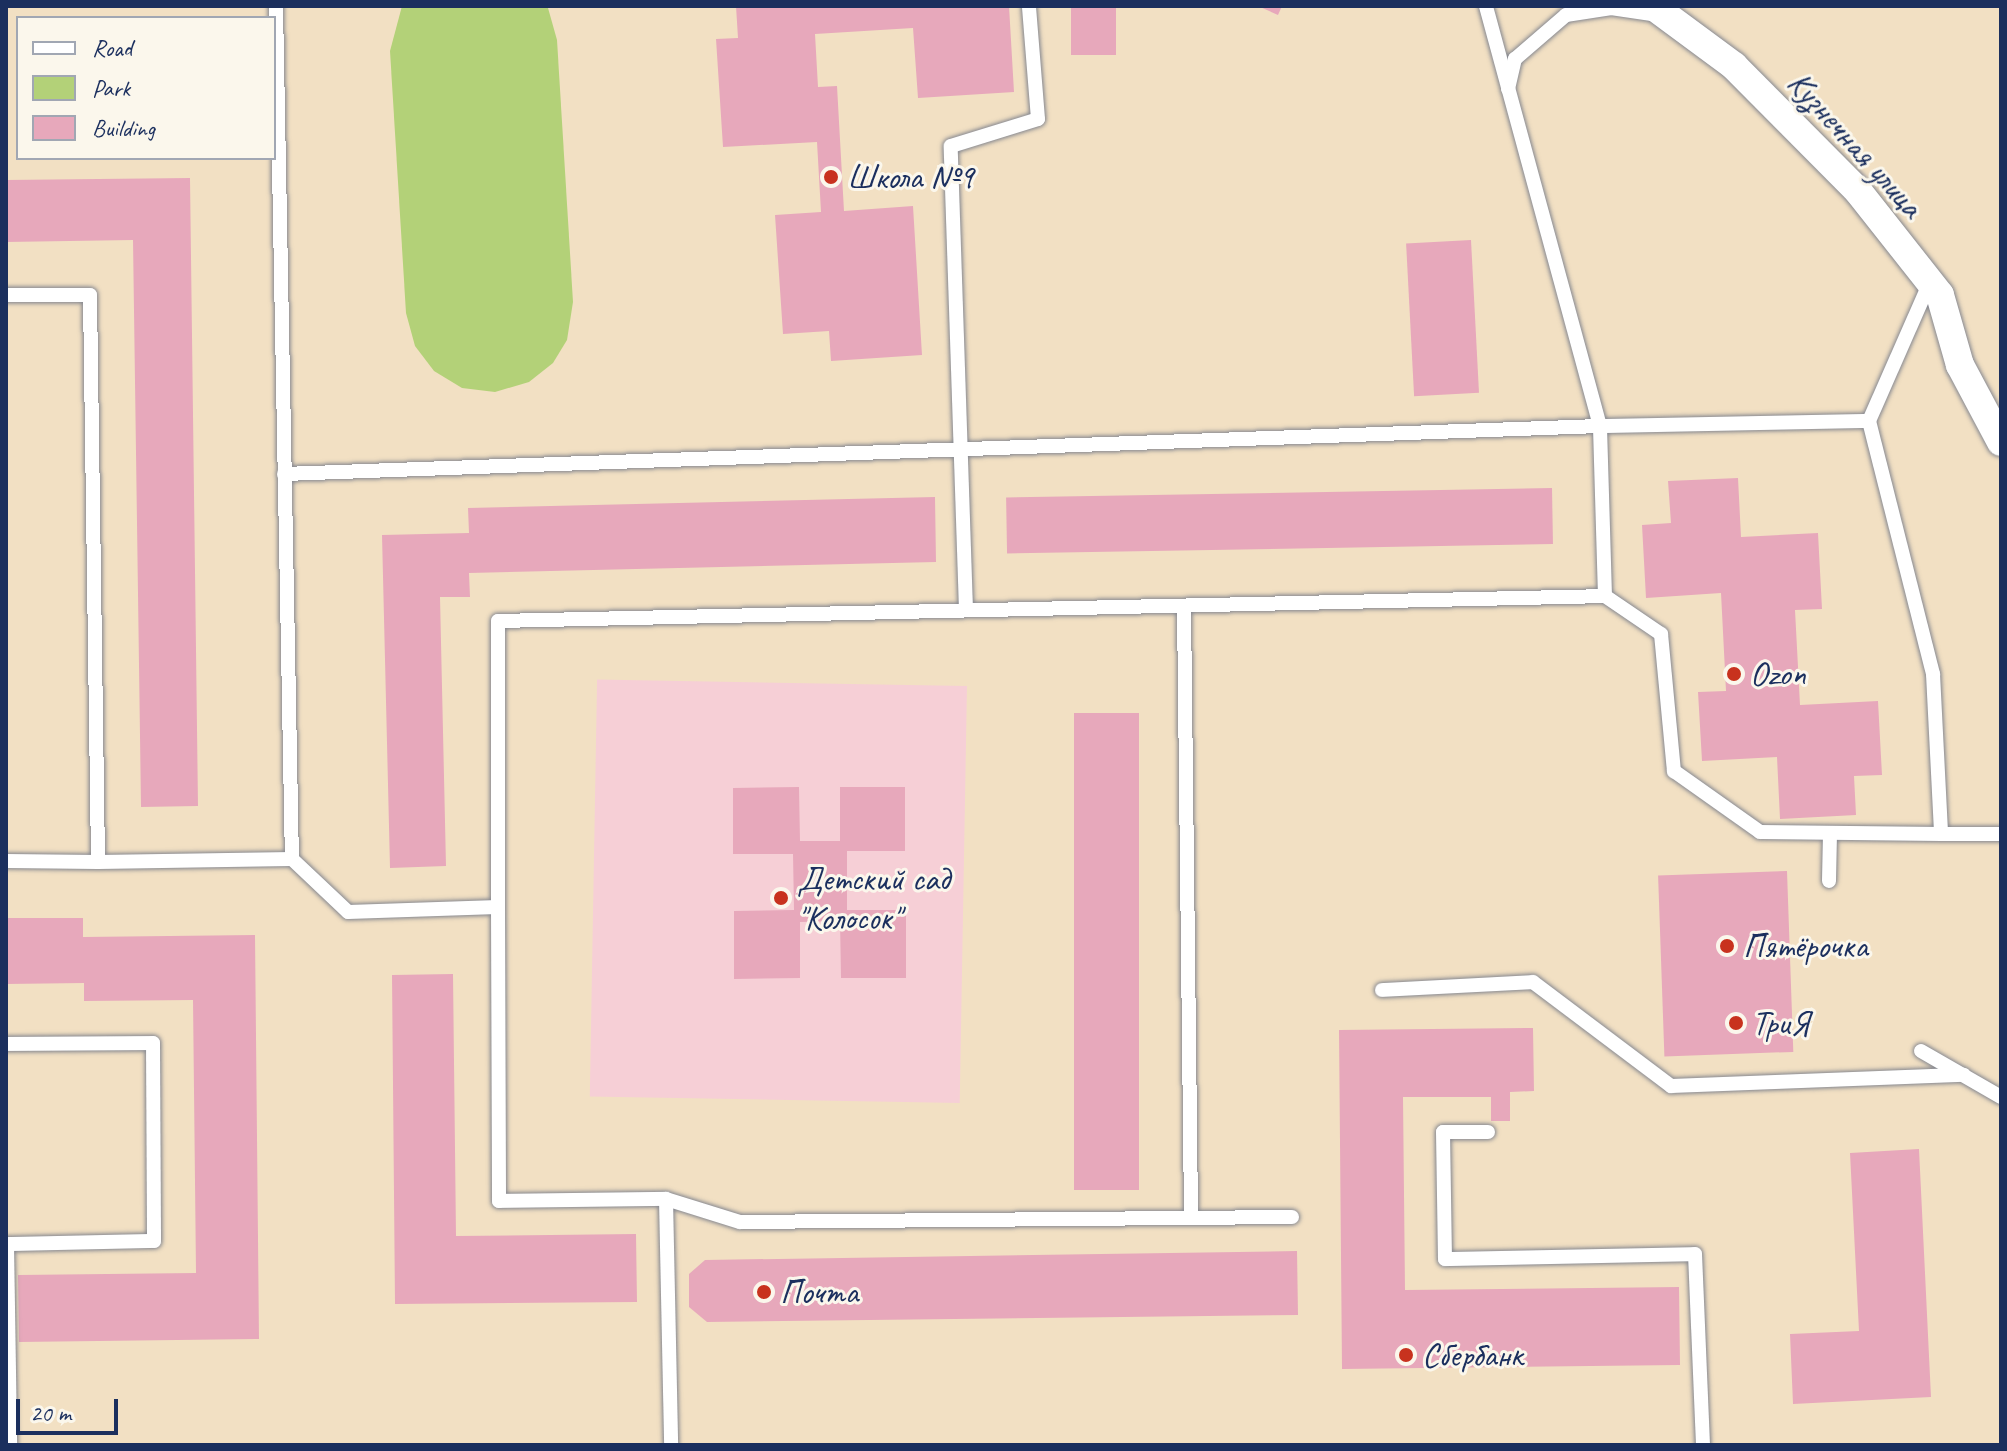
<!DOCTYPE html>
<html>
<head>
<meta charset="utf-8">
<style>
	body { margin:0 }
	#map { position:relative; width:2007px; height:1451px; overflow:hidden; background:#f2e0c3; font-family:Caveat,sans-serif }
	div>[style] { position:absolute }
	.built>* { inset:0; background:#f6cfd6; transform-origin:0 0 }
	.green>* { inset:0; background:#b3d178 }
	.building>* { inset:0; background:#e7a8bb; transform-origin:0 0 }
	.roads { filter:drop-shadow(0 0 2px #868890) drop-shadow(0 0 2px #868890) }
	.service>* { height:14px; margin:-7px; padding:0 7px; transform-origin:7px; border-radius:7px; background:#fff }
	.minor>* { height:28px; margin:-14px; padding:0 14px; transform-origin:14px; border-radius:14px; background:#fff }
	.dots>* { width:22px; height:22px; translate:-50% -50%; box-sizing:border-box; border:4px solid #fbf7ec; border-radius:50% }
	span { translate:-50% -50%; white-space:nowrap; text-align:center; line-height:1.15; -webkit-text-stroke:6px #fbf7ec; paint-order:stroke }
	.street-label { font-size:34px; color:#1b2f5e }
	.poi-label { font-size:34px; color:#1b2f5e }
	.left { translate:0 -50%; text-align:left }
	.frame { position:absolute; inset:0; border:8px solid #1b2f5e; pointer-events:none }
	.legend { position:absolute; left:16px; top:16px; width:260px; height:144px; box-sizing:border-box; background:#fbf7ec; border:2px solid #a1a7b3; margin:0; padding:10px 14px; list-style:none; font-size:24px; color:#1b2f5e }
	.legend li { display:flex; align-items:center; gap:16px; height:40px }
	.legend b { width:40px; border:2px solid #a1a7b3 }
	.scale { position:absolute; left:16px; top:1399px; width:102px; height:36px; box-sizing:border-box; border:4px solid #1b2f5e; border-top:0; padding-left:10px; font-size:24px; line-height:28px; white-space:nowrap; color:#1b2f5e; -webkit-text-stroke:6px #fbf7ec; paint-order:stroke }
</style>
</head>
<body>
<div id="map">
	<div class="built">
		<div style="left:967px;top:686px;width:417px;height:370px;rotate:91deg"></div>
	</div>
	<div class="green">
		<div style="clip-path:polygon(402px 6px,548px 8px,557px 40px,573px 302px,567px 340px,553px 363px,529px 382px,495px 392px,462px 388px,434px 371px,415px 346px,406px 313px,390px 51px)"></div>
	</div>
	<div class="building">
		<div style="clip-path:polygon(736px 6px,1009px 6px,1014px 92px,918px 98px,913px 28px,815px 34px,818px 87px,837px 86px,844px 211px,913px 206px,922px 355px,831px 361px,829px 331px,783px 334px,775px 215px,821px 212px,817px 142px,723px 147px,716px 39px,738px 38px)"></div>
		<div style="left:1071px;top:6px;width:45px;height:49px"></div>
		<div style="clip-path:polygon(1258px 6px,1282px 6px,1278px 15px)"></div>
		<div style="clip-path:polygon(190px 178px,198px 806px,141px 807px,133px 240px,6px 242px,6px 180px)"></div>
		<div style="left:1471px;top:240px;width:153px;height:65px;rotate:87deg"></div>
		<div style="clip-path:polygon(1738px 478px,1741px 537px,1818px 533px,1822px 609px,1795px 610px,1800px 705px,1878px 701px,1882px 775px,1854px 776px,1856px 815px,1780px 819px,1777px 757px,1702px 761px,1698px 692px,1726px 691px,1721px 593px,1646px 598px,1642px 525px,1671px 523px,1668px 481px)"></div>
		<div style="left:1552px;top:488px;width:56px;height:546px;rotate:89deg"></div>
		<div style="clip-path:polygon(935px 497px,936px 562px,469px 573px,470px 597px,440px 597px,446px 866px,390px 868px,382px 535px,469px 533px,468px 508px)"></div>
		<div style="left:1074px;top:713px;width:65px;height:477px"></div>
		<div style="clip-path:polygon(799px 787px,800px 841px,840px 841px,840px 787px,905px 787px,905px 851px,847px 851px,847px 910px,906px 910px,906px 978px,841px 978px,840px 921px,800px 922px,800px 978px,734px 979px,734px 911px,794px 910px,793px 854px,733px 854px,733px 788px)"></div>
		<div style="left:1787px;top:871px;width:181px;height:129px;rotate:88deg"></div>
		<div style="clip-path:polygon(6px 918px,83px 918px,83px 937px,255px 935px,259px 1339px,19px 1342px,18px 1275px,196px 1273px,193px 1000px,84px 1001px,84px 983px,6px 984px)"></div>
		<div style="clip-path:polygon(453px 974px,456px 1236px,636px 1234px,637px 1302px,395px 1304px,392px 975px)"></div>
		<div style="clip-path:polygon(1533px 1028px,1534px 1091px,1510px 1092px,1510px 1121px,1491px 1121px,1491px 1097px,1403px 1097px,1405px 1290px,1679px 1287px,1680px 1365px,1342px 1369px,1339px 1030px)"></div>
		<div style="clip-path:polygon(1919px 1149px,1931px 1397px,1793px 1404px,1790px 1334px,1859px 1331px,1850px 1153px)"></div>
		<div style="clip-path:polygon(1297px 1251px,1298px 1315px,707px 1322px,689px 1307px,689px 1274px,705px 1260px)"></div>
	</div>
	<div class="roads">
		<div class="service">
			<div style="left:276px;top:6px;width:853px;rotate:88.93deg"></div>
			<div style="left:1508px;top:89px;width:31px;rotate:-77deg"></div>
			<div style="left:1515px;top:59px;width:67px;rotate:-40.8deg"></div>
			<div style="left:1566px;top:15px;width:46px;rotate:-8.8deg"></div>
			<div style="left:1611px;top:8px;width:48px;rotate:8.5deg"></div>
			<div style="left:6px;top:295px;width:84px"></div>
			<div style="left:90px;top:295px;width:567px;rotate:89.19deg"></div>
			<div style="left:98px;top:862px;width:194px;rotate:-0.9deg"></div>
			<div style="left:292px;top:859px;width:77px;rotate:43.4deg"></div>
			<div style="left:348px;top:912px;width:150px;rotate:-1.9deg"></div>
			<div style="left:498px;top:907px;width:286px;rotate:-90deg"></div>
			<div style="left:498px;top:621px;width:1107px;rotate:-1.29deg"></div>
			<div style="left:1605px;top:596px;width:170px;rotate:-91.7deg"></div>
			<div style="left:1600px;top:426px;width:435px;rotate:-105.2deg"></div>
			<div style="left:1869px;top:421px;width:261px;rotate:75.8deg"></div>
			<div style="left:1933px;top:674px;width:160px;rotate:87.1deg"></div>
			<div style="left:1941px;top:834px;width:60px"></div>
			<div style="left:284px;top:474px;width:1317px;rotate:-2.09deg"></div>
			<div style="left:1600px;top:426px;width:269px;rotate:-1.1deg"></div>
			<div style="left:1869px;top:421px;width:152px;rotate:-66.3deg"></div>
			<div style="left:1605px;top:596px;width:68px;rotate:34.2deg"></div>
			<div style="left:1661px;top:634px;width:138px;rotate:84.6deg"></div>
			<div style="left:1674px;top:771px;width:105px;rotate:35.3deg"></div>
			<div style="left:1760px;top:832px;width:181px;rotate:0.6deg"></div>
			<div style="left:1184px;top:606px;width:611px;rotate:89.34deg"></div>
			<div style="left:966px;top:610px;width:464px;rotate:-91.9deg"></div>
			<div style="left:951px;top:146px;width:91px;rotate:-17.2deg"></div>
			<div style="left:1038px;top:119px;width:113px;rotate:-94.6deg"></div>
			<div style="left:6px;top:861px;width:92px;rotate:0.6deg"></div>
			<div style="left:1829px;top:881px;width:48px;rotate:-88.8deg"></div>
			<div style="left:498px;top:907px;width:294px;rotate:89.8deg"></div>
			<div style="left:499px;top:1201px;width:167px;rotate:-0.7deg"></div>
			<div style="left:666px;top:1199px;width:246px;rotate:88.8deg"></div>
			<div style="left:1382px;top:990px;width:151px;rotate:-3deg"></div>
			<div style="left:1533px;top:982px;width:173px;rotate:37deg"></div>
			<div style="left:1671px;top:1086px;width:293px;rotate:-2.2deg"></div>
			<div style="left:6px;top:1044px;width:147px;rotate:-0.4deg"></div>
			<div style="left:153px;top:1043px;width:198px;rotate:89.7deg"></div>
			<div style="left:154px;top:1241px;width:147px;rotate:178.8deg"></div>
			<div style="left:7px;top:1244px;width:201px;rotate:89.1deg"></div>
			<div style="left:1921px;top:1051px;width:92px;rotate:29.9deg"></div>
			<div style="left:1488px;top:1132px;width:45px;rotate:180deg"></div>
			<div style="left:1443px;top:1132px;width:127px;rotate:89.1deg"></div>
			<div style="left:1445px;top:1259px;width:250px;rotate:-1.1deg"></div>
			<div style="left:1695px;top:1254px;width:191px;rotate:87.6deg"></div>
			<div style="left:666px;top:1199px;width:77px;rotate:17.3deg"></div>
			<div style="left:740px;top:1222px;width:552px;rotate:-0.52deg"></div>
		</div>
		<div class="minor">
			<div style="left:1653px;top:6px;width:101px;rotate:36.5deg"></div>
			<div style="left:1734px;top:66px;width:176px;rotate:45.2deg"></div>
			<div style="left:1858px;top:191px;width:132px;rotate:51.7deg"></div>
			<div style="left:1940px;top:295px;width:73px;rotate:74.1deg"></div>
			<div style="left:1960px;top:365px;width:87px;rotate:62deg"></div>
		</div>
	</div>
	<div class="dots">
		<div style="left:831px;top:177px;background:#c8321e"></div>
		<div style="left:1734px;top:674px;background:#c8321e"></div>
		<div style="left:781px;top:898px;background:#c8321e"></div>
		<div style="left:1727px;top:946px;background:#c8321e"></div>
		<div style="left:1736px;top:1023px;background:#c8321e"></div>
		<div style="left:764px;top:1292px;background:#c8321e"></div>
		<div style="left:1406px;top:1355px;background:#c8321e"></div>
	</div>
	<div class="street-label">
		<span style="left:1856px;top:144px;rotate:48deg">Кузнечная улица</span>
	</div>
	<div class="poi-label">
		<span class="left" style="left:847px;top:177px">Школа №9</span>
		<span class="left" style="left:1750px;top:674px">Ozon</span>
		<span class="left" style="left:797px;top:898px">Детский сад<br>"Колосок"</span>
		<span class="left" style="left:1743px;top:946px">Пятёрочка</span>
		<span class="left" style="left:1752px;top:1023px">ТриЯ</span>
		<span class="left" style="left:780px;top:1292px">Почта</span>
		<span class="left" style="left:1422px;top:1355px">Сбербанк</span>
	</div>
	<div class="frame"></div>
	<ul class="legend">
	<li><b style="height:10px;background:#fff"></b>Road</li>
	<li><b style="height:22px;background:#b3d178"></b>Park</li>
	<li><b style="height:22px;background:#e7a8bb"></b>Building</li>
	</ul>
	<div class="scale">20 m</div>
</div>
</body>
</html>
